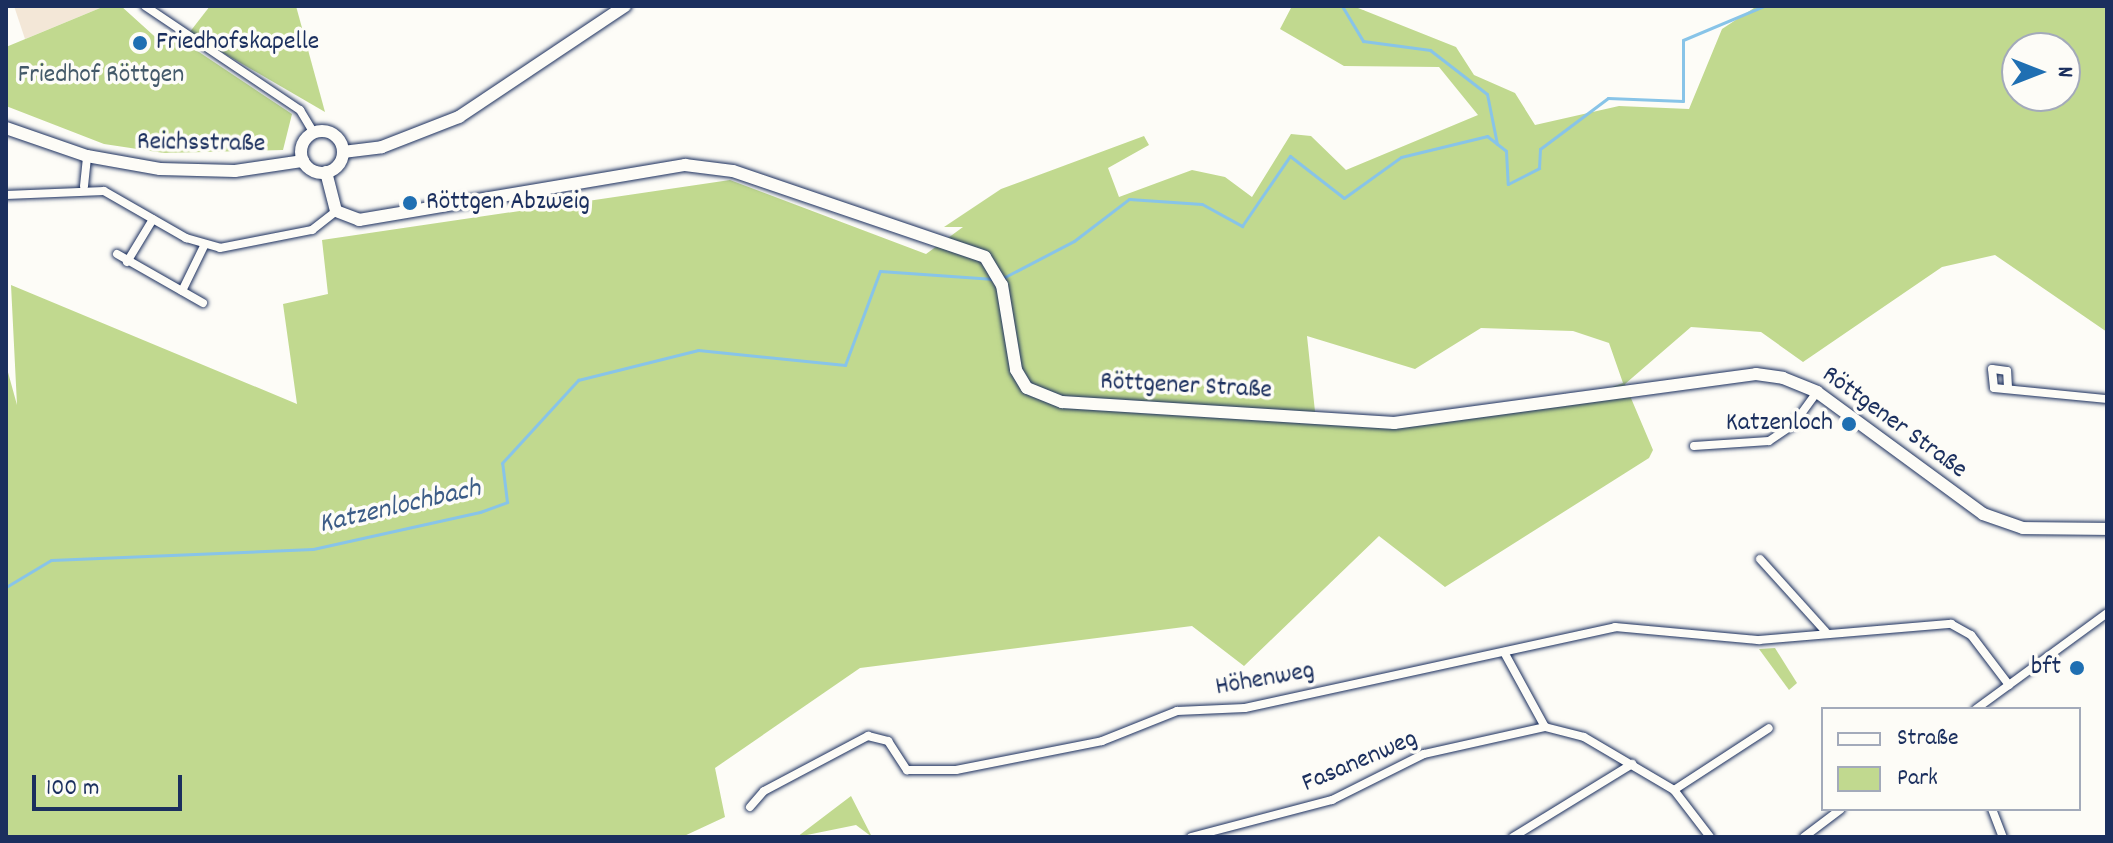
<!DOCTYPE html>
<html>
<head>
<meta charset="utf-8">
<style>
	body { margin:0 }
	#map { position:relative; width:2113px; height:843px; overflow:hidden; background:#fdfcf7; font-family:Dekko,sans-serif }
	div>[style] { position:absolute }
	.built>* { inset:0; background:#f3e7d7 }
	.green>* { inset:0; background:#c1d98f }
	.stream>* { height:3px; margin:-1.5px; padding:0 1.5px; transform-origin:1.5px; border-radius:1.5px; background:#88c4e8 }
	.roads { filter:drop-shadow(0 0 2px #1b2f5e) drop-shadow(0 0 2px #1b2f5e) }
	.street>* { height:8px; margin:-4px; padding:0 4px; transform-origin:4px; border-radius:4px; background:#fdfcf7 }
	.secondary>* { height:12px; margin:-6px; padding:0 6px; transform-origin:6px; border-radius:6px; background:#fdfcf7 }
	.secondary>.ring { margin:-6px; padding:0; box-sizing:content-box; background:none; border:12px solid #fdfcf7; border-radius:50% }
	.dots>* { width:22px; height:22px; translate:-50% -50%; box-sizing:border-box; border:4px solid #fdfcf7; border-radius:50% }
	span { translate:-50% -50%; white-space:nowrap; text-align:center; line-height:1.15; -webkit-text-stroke:7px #fdfcf7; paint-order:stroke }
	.poi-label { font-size:26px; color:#1b2f5e }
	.left { translate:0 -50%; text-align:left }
	.right { translate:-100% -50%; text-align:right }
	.park-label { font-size:26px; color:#445a6a }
	.street-label { font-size:26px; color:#1b2f5e }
	.water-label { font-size:28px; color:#3c5c87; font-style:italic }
	.frame { position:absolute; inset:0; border:8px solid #1b2f5e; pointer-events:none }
	.legend { position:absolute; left:1821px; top:707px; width:260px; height:104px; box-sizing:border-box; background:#fdfcf7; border:2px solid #a3aaba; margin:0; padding:10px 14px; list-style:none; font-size:24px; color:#1b2f5e }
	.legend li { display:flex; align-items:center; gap:16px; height:40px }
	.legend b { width:40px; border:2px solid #a3aaba }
	.north { position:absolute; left:2001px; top:32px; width:80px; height:80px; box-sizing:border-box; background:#fdfcf7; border:2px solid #a3aaba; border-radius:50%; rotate:90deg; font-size:22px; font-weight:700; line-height:32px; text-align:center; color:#1b2f5e }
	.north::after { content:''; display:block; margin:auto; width:28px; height:36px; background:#1f6fb2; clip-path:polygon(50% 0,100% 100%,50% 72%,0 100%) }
	.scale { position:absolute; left:32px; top:775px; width:150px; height:36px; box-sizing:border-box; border:4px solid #1b2f5e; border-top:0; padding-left:10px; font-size:24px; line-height:28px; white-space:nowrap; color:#1b2f5e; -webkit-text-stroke:6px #fdfcf7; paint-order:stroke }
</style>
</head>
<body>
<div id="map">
	<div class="built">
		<div style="clip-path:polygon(14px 6px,105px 6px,25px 39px)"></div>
	</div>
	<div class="green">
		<div style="clip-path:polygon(105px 6px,121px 6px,163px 44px,181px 40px,292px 114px,283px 150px,164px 153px,104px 144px,6px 106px,6px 47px)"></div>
		<div style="clip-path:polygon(210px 6px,296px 6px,325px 112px,189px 33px)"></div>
		<div style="clip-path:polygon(evenodd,1292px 6px,1353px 6px,1456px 47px,1474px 75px,1515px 93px,1535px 125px,1619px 106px,1689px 109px,1722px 29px,1757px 6px,2107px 6px,2107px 332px,1995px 255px,1942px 267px,1803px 362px,1761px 332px,1691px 327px,1625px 384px,1653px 450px,1649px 458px,1445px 587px,1379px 536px,1244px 666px,1192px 626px,860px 668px,715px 768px,725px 817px,682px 837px,6px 837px,6px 365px,17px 405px,11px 285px,297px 404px,283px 304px,328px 294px,322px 240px,730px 180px,926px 254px,963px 227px,944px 227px,1001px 189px,1144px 136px,1149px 145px,1108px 168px,1119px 197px,1192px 170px,1225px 177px,1252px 197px,1291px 134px,1311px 136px,1346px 170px,1478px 115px,1439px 67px,1344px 66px,1280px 29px,1292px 6px,2017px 48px,2065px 48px,2065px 96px,2017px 96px,2017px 48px,1292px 6px,1481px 328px,1573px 331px,1609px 343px,1623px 383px,1568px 403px,1399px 427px,1316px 421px,1307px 336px,1415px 369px,1481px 328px)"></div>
		<div style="clip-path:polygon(1775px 648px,1797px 683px,1789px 690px,1759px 649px)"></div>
		<div style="clip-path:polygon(851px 796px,872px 837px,856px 825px,797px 837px)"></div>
	</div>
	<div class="stream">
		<div style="left:1342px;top:6px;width:41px;rotate:59deg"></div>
		<div style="left:1363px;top:41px;width:68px;rotate:7.7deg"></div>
		<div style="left:1430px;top:50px;width:72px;rotate:37.7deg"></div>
		<div style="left:1487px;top:94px;width:51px;rotate:78.7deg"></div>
		<div style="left:1001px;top:279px;width:82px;rotate:-27.5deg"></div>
		<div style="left:1074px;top:241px;width:69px;rotate:-37.4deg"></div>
		<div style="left:1129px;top:199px;width:73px;rotate:3.9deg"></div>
		<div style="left:1202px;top:204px;width:46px;rotate:28.8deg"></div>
		<div style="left:1242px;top:226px;width:85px;rotate:-55.6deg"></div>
		<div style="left:1290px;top:156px;width:68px;rotate:37.9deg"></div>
		<div style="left:1344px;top:198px;width:70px;rotate:-35.7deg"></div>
		<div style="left:1401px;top:157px;width:89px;rotate:-13.7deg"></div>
		<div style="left:1487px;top:136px;width:24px;rotate:38deg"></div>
		<div style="left:1506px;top:151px;width:33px;rotate:87deg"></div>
		<div style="left:1508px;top:184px;width:35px;rotate:-27deg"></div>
		<div style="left:1539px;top:168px;width:19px;rotate:-87deg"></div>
		<div style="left:1540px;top:149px;width:85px;rotate:-36.9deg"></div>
		<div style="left:1608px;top:98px;width:75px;rotate:2.3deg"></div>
		<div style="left:1683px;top:101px;width:61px;rotate:-90deg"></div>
		<div style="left:1683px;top:40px;width:88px;rotate:-22.8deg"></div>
		<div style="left:6px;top:587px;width:52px;rotate:-31deg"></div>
		<div style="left:51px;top:560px;width:262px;rotate:-2.4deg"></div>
		<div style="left:313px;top:549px;width:171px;rotate:-12.5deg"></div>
		<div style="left:480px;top:512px;width:29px;rotate:-20deg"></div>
		<div style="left:507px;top:502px;width:39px;rotate:-97deg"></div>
		<div style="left:502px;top:463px;width:113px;rotate:-47.5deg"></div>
		<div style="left:578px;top:380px;width:124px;rotate:-14deg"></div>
		<div style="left:698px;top:350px;width:148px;rotate:5.8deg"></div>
		<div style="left:845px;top:365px;width:100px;rotate:-69.6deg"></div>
		<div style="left:880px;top:271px;width:114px;rotate:4deg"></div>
	</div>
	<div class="roads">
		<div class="street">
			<div style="left:145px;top:6px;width:187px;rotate:33.9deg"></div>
			<div style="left:300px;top:110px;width:27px;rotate:59deg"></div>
			<div style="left:84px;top:186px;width:30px;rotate:-84deg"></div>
			<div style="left:6px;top:195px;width:98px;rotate:-2.3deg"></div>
			<div style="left:104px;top:191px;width:95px;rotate:29.8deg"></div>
			<div style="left:186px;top:238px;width:35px;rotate:16deg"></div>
			<div style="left:220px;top:248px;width:94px;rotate:-11.1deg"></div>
			<div style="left:312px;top:230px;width:31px;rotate:-38deg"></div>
			<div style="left:117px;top:254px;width:99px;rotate:29.7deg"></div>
			<div style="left:127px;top:262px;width:50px;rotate:-58.8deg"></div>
			<div style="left:182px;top:291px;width:50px;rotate:-63.9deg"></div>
			<div style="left:2008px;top:388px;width:17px;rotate:-93deg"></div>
			<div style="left:2007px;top:371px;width:15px;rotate:-172deg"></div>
			<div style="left:1992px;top:369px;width:19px;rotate:84deg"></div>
			<div style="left:1994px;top:388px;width:114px;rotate:5.6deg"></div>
			<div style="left:1694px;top:446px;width:75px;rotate:-3.8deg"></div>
			<div style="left:1769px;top:441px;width:29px;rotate:-34deg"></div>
			<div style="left:1793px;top:425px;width:41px;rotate:-54deg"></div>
			<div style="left:1760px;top:559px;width:98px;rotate:47.9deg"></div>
			<div style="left:1504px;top:652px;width:85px;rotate:61.3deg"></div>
			<div style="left:1976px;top:709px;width:162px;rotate:-36.2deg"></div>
			<div style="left:1545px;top:727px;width:40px;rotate:14.4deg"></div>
			<div style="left:1584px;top:737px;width:104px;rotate:30.5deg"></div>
			<div style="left:1674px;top:790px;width:59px;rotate:52.5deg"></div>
			<div style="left:1674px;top:790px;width:113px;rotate:-33.1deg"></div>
			<div style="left:750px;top:807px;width:21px;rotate:-49deg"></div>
			<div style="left:764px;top:791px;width:118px;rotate:-27.9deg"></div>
			<div style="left:868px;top:736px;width:21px;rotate:14deg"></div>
			<div style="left:888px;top:741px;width:35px;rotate:57deg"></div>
			<div style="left:907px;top:770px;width:49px"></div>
			<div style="left:956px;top:770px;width:149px;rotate:-11.2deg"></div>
			<div style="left:1102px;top:741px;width:81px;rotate:-21.8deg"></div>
			<div style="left:1177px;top:711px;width:68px;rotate:-2.5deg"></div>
			<div style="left:1245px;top:708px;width:379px;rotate:-12.3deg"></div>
			<div style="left:1615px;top:627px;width:145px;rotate:5.2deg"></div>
			<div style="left:1759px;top:640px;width:193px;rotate:-4.8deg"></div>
			<div style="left:1951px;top:624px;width:23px;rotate:29deg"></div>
			<div style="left:1971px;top:635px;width:63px;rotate:52.8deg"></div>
			<div style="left:1992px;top:809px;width:30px;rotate:69deg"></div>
			<div style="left:1191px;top:837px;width:146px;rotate:-14.7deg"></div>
			<div style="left:1332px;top:800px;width:103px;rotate:-26.6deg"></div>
			<div style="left:1424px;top:754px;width:124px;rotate:-12.6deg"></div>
			<div style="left:1513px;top:837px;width:140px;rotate:-31.5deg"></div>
			<div style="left:1804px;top:837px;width:46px;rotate:-37.1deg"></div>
		</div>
		<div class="secondary">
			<div style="left:6px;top:128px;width:86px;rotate:19.1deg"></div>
			<div style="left:87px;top:156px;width:74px;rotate:10.1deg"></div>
			<div style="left:160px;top:169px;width:75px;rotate:1.5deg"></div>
			<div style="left:235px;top:171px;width:69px;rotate:-8.4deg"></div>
			<div class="ring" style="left:301px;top:131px;width:30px;height:30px"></div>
			<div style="left:343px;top:152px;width:39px;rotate:-7deg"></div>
			<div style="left:382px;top:147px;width:83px;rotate:-21.3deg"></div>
			<div style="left:459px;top:117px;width:200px;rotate:-33.8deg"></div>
			<div style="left:326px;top:172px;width:40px;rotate:75.6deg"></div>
			<div style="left:336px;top:211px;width:25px;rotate:21deg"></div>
			<div style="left:359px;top:220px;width:331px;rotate:-9.6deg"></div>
			<div style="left:685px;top:165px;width:48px;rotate:7.1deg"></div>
			<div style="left:733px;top:171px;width:266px;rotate:18.8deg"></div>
			<div style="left:985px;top:257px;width:33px;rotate:59deg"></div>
			<div style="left:1002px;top:285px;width:86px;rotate:80.6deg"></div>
			<div style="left:1016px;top:370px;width:21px;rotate:59deg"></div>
			<div style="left:1027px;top:388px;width:38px;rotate:22deg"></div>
			<div style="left:1062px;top:402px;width:333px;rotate:3.6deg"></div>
			<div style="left:1394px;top:423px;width:365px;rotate:-7.7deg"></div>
			<div style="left:1756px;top:374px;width:27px;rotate:8deg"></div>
			<div style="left:1783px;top:378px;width:37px;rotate:22deg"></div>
			<div style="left:1817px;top:392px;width:206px;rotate:36.3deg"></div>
			<div style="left:1983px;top:514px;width:42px;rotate:19.3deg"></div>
			<div style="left:2023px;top:528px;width:84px;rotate:0.7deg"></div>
		</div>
	</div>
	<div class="dots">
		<div style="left:140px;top:43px;background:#1f6fb2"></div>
		<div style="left:410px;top:203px;background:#1f6fb2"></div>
		<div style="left:1849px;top:424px;background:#1f6fb2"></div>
		<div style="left:2077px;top:668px;background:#1f6fb2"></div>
	</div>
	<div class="poi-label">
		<span class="left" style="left:156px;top:43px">Friedhofskapelle</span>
		<span class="left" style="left:426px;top:203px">Röttgen Abzweig</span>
		<span class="right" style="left:1833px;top:424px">Katzenloch</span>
		<span class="right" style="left:2061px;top:668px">bft</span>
	</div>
	<div class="park-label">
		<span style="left:101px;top:76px">Friedhof Röttgen</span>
	</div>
	<div class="street-label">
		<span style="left:201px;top:144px;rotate:1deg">Reichsstraße</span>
		<span style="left:1186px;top:387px;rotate:3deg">Röttgener Straße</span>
		<span style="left:1894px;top:423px;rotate:36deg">Röttgener Straße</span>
		<span style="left:1265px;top:680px;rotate:-10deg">Höhenweg</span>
		<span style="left:1360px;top:762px;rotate:-23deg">Fasanenweg</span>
	</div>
	<div class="water-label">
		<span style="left:400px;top:508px;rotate:-13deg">Katzenlochbach</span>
	</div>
	<div class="frame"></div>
	<ul class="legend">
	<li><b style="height:10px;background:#fdfcf7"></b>Straße</li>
	<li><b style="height:22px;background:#c1d98f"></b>Park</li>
	</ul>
	<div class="north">N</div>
	<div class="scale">100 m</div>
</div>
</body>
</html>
